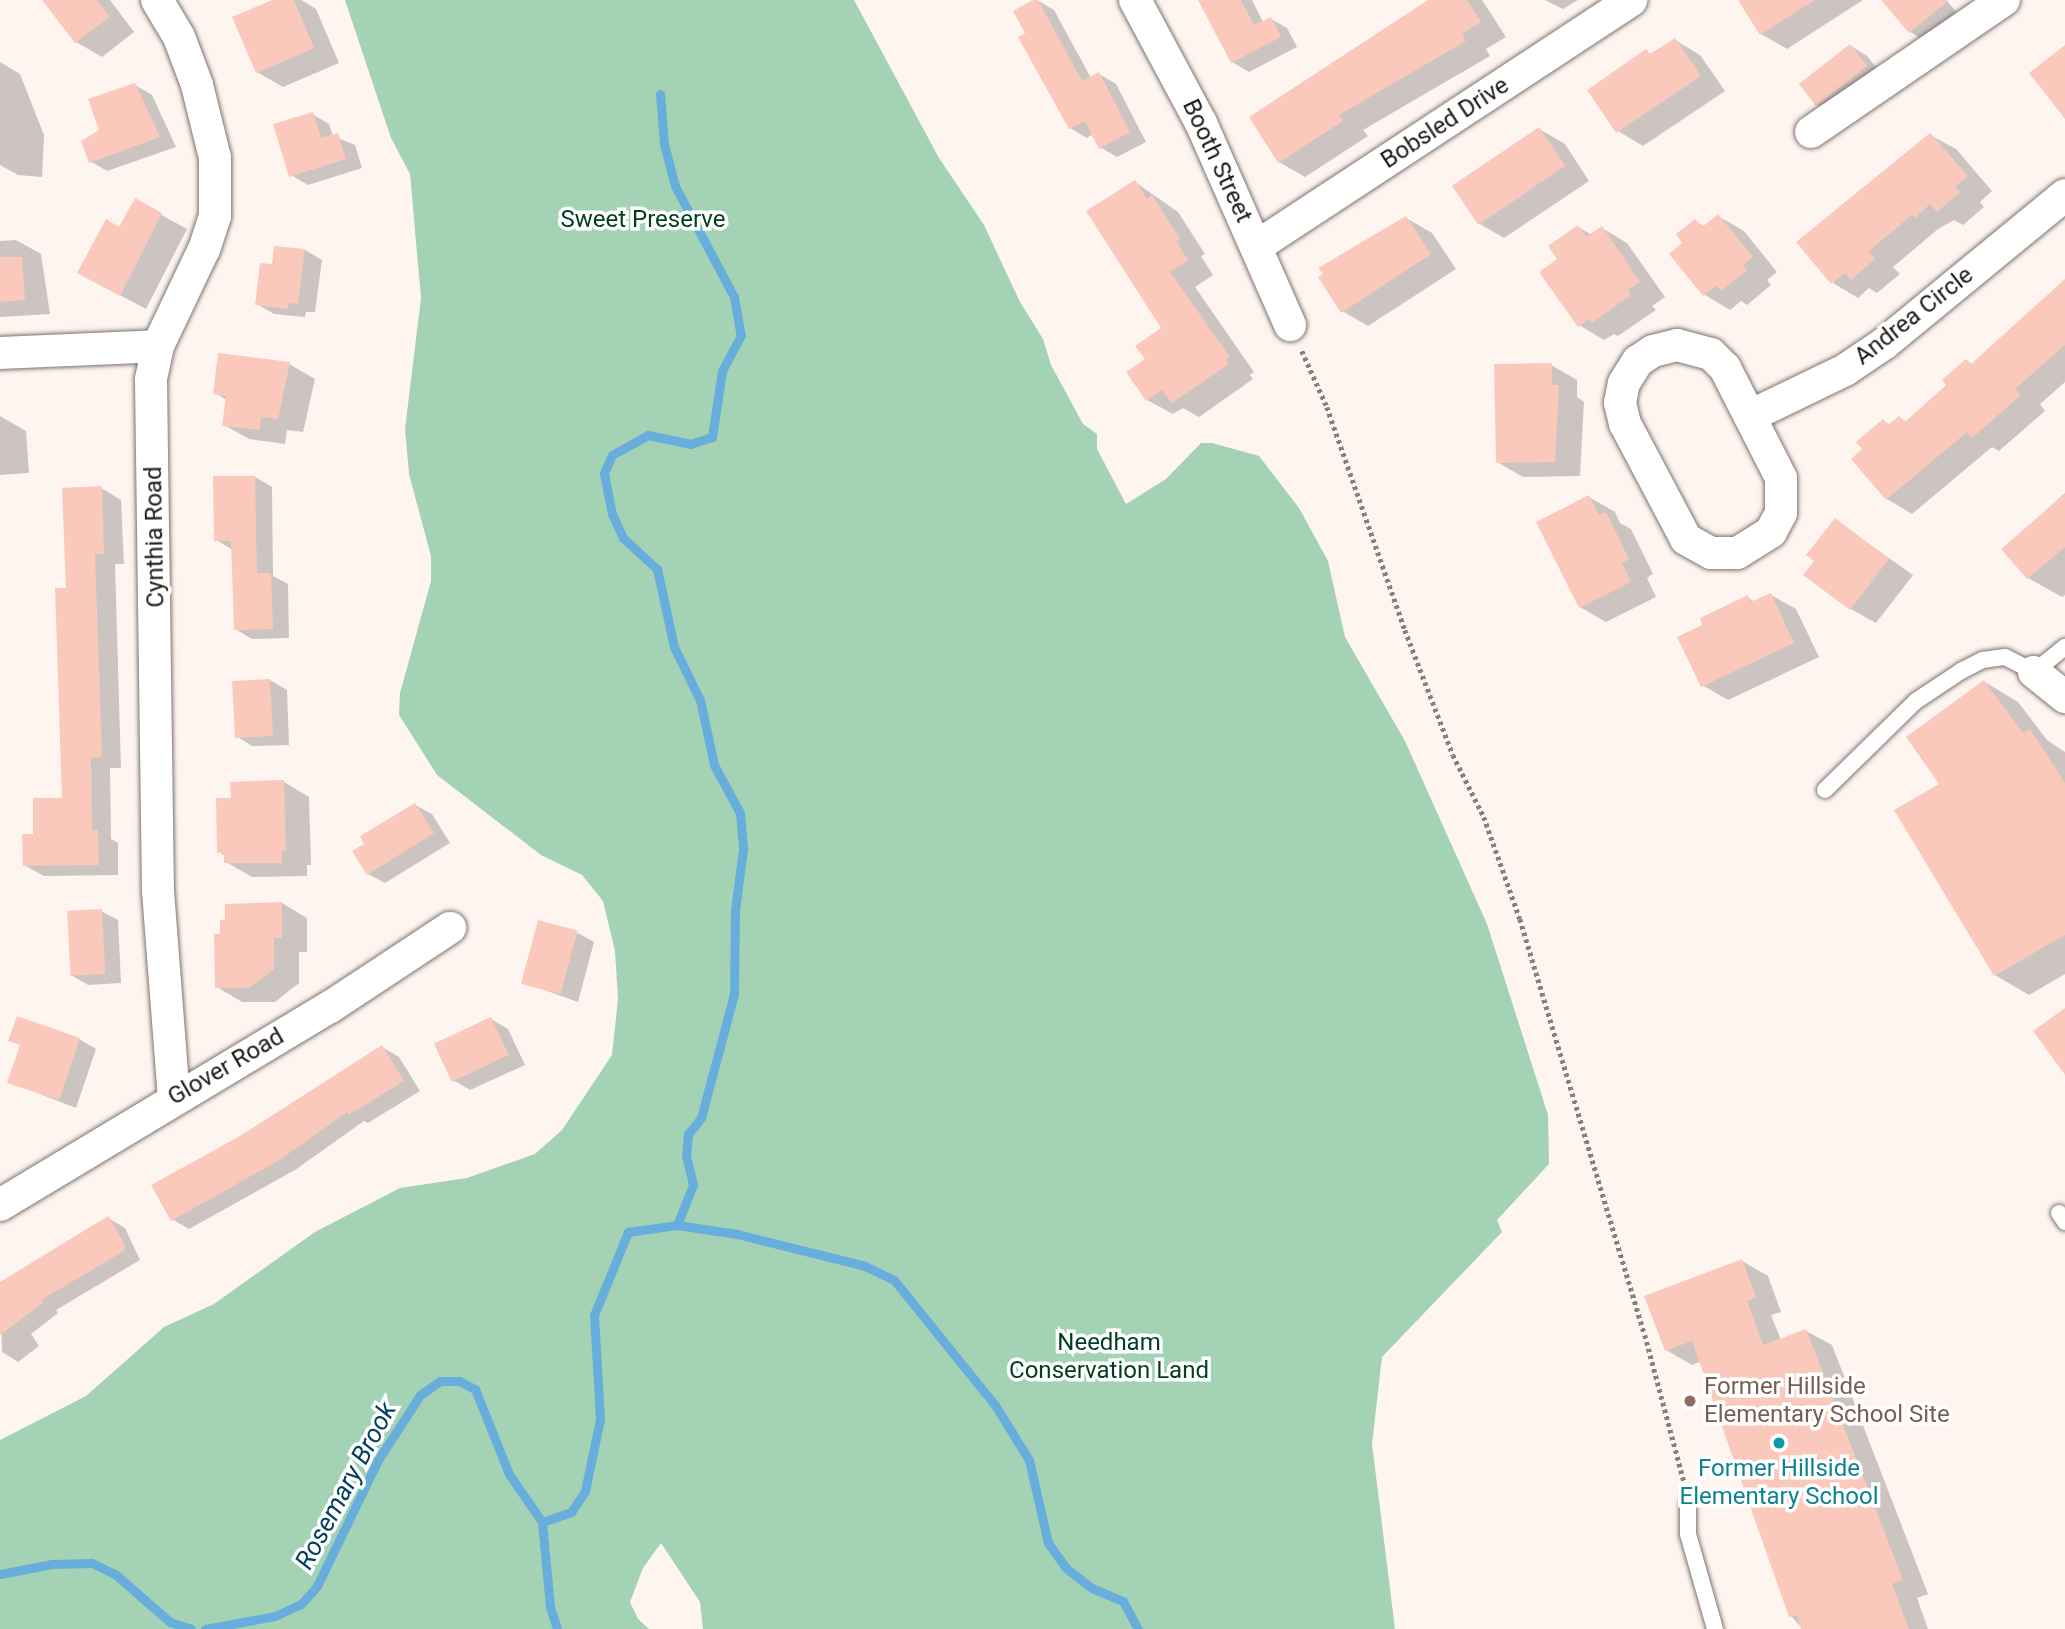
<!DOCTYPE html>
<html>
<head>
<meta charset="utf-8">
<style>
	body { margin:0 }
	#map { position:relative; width:2065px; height:1629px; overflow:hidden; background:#fff5f0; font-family:Roboto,sans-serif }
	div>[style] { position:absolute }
	.green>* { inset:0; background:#a4d2b5 }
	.shadow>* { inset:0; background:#0003 }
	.stream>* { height:9px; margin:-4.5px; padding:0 4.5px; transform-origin:4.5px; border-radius:4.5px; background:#68aedc }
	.building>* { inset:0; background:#fac9bc; transform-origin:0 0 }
	.path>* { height:4.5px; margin-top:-2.25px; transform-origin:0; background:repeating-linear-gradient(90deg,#86807c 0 3.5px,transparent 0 7px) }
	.roads { filter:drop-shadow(0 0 2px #7e746f) drop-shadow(0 0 2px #7e746f) }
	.service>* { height:16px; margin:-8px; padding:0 8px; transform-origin:8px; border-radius:8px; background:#fff }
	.minor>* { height:32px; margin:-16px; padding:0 16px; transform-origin:16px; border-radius:16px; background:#fff }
	.dots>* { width:19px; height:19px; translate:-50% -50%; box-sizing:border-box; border:4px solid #fff; border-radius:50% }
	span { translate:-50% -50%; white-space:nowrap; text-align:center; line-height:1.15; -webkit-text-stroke:7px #fff; paint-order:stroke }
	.street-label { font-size:24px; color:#1e1a18 }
	.park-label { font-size:24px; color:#003e22 }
	.education-label { font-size:24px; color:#785e54 }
	.left { translate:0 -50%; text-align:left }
	.culture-label { font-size:24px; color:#0d838f }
	.water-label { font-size:26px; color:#04405f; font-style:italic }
</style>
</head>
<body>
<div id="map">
	<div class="green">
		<div style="clip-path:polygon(345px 0,854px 0,939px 158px,984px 225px,1020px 302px,1043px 339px,1051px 365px,1083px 424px,1097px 434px,1097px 449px,1126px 504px,1166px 479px,1201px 443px,1212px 443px,1259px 456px,1299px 508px,1328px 561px,1345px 637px,1405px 741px,1487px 924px,1548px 1115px,1549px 1164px,1497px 1220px,1502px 1232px,1382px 1357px,1372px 1444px,1395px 1629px,703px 1629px,700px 1602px,661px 1543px,643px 1568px,630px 1602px,638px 1619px,649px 1629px,0 1629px,0 1440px,86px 1396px,164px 1327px,214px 1304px,315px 1232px,400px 1188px,467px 1178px,535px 1154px,562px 1130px,612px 1055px,618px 999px,615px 951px,603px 901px,582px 875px,541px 855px,437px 775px,399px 715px,400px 693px,431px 581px,431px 556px,409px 474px,405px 429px,421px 298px,410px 174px,391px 138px)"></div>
	</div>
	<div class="shadow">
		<div style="clip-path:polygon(43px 0,110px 0,134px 32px,102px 57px,76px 42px)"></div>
		<div style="clip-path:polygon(276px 0,301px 0,316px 9px,339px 63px,283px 87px,257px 72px)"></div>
		<div style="clip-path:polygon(1037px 0,1054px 10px,1091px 78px,1099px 74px,1116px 84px,1146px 142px,1117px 157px,1100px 147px,1093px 134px,1087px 138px,1070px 128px,1027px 34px)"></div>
		<div style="clip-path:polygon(1207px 0,1252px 0,1263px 22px,1271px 19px,1287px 28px,1297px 47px,1249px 72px,1232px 62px)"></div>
		<div style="clip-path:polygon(1431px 0,1482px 0,1506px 37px,1486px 49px,1490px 56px,1363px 130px,1368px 136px,1305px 177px,1279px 162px)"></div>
		<div style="clip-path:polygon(1545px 0,1578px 0,1563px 9px)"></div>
		<div style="clip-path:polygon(1740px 0,1863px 0,1787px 49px,1761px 34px)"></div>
		<div style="clip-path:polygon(1902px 0,1946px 0,1959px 15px,1927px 42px,1910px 32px,1891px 9px)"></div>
		<div style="clip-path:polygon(1675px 40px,1700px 55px,1725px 91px,1643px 146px,1618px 131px,1646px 51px,1653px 55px)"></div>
		<div style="clip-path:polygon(1851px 46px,1867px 56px,1883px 76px,1831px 113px,1815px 104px)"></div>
		<div style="clip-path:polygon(0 62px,20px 74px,44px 135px,42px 177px,18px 175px,0 165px)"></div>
		<div style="clip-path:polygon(135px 85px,152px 95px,176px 147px,107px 171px,90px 161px,101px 130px)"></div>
		<div style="clip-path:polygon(312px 114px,329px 124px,333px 136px,355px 145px,362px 168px,308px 185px,291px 175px)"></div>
		<div style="clip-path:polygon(1539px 129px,1565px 144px,1589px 181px,1504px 238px,1478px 223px)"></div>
		<div style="clip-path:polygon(1930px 135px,1956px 149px,1992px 191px,1980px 202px,1984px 207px,1963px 225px,1954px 220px,1938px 229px,1893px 267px,1900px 274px,1877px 293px,1869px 288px,1858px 298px,1833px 283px)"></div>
		<div style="clip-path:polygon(1135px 182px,1178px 212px,1205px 254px,1201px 256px,1213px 275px,1195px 287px,1254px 372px,1250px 375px,1253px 379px,1199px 417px,1183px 408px,1173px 414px,1147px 400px,1147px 360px,1164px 329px)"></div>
		<div style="clip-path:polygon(136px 201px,187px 229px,146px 309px,105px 287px,120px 229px)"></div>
		<div style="clip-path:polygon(1718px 216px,1744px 231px,1777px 272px,1767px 280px,1771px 285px,1747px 305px,1741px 301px,1730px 310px,1705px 295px,1671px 254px,1684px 243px,1695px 221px,1705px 227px)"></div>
		<div style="clip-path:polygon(1406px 218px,1432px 233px,1456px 269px,1368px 326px,1342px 311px,1321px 269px)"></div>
		<div style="clip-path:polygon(1578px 227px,1592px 235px,1602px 228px,1627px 243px,1665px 297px,1652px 306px,1656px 310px,1618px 336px,1614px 334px,1604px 340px,1579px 325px,1560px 259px)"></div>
		<div style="clip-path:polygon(16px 240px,41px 254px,50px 314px,0 317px,0 241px)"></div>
		<div style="clip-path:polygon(276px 247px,305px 250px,322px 260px,315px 312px,306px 312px,305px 317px,274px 314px,257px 304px,274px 266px)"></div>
		<div style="clip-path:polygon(2065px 282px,2065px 382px,2040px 404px,2045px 411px,1999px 451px,1992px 447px,1912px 514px,1887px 499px,1865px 449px,1884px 421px,1890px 425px,1900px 418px,1907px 422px,1949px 385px,1967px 361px,1973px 365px)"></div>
		<div style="clip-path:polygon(289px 364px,315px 379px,303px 432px,287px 430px,285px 444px,249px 439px,224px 425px,227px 400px,215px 393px)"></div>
		<div style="clip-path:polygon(1551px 365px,1577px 380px,1577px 397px,1584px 402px,1580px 476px,1523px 477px,1497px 462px)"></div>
		<div style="clip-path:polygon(0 416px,26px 431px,29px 473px,0 475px)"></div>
		<div style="clip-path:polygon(255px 477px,272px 487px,273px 576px,288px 584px,289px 638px,252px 639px,235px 629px,233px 550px,216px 540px)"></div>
		<div style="clip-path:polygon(101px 488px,121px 500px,124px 564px,115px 564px,121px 768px,110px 768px,111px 839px,118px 843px,118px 875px,44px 876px,24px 865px,35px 836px,64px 799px,67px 590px)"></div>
		<div style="clip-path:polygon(2065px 493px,2065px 595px,2062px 597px,2028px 578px,2003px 549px)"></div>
		<div style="clip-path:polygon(1589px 497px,1615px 512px,1620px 523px,1631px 529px,1653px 574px,1647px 578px,1656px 597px,1606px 622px,1580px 607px)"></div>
		<div style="clip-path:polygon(1835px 520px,1913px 575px,1876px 623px,1851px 609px,1816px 561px)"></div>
		<div style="clip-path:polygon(1771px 595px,1796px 609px,1819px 657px,1728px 700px,1702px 685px,1705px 626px,1747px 597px,1755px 602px)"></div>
		<div style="clip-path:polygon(270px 680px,287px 690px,289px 745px,252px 746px,236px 736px)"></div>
		<div style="clip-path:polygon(1985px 682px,2018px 702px,2047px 740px,2065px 752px,2065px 974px,2029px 995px,1995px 975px,1942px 784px)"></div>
		<div style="clip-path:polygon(284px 782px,309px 797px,311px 865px,307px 865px,307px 876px,252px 877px,226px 862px,226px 856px,219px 852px,232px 799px)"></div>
		<div style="clip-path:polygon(415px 805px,432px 814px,450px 843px,385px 883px,368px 874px,367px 844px)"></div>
		<div style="clip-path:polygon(282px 903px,307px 918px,307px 952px,299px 952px,299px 983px,275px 1002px,242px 1002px,217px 987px,222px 936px)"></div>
		<div style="clip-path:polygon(101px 911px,118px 920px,121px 983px,88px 985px,71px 975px)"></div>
		<div style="clip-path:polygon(578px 933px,594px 942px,578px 1002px,522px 982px)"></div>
		<div style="clip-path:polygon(491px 1019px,508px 1029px,525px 1065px,470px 1090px,453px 1080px)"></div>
		<div style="clip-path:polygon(79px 1039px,96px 1049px,76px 1108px,9px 1082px,21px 1046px,11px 1040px)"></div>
		<div style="clip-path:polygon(382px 1047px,399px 1057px,420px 1091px,368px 1123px,364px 1121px,295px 1170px,189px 1229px,172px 1219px,241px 1138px)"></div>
		<div style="clip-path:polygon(108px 1218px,125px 1228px,140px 1260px,56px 1310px,58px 1313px,31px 1334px,39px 1346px,18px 1362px,2px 1352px,0 1284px)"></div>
		<div style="clip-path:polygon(1742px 1261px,1768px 1276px,1781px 1312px,1771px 1315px,1781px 1340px,1806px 1331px,1832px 1345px,1928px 1594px,1917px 1598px,1928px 1629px,1803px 1629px,1791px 1616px,1702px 1361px,1692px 1365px,1666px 1350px)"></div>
	</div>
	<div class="stream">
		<div style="left:660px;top:94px;width:50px;rotate:85.4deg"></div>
		<div style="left:664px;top:144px;width:43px;rotate:75.3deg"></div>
		<div style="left:675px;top:186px;width:126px;rotate:62deg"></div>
		<div style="left:734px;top:297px;width:39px;rotate:80deg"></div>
		<div style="left:741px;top:335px;width:41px;rotate:117.8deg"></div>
		<div style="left:722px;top:371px;width:67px;rotate:98.6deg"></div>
		<div style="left:712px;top:437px;width:22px;rotate:162deg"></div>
		<div style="left:691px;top:444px;width:44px;rotate:-168.2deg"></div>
		<div style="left:648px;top:435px;width:41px;rotate:150.9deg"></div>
		<div style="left:612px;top:455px;width:20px;rotate:114deg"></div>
		<div style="left:604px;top:473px;width:42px;rotate:79deg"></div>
		<div style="left:612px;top:514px;width:26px;rotate:65deg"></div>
		<div style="left:623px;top:538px;width:46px;rotate:42.4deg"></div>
		<div style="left:657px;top:569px;width:80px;rotate:77.7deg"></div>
		<div style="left:674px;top:647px;width:59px;rotate:63.9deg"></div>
		<div style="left:700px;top:700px;width:66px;rotate:77.8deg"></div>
		<div style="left:714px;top:765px;width:55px;rotate:61.6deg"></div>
		<div style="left:740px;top:813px;width:36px;rotate:85deg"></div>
		<div style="left:743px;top:849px;width:63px;rotate:97.4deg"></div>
		<div style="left:735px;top:911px;width:83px;rotate:90.7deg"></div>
		<div style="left:734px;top:994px;width:128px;rotate:104.9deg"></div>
		<div style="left:701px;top:1118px;width:21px;rotate:129deg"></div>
		<div style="left:688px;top:1134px;width:22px;rotate:95deg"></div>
		<div style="left:686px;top:1156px;width:30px;rotate:76deg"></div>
		<div style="left:693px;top:1185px;width:43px;rotate:111.8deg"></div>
		<div style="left:542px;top:1522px;width:31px;rotate:-19deg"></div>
		<div style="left:571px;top:1512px;width:25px;rotate:-56deg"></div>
		<div style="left:585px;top:1491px;width:74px;rotate:-78.2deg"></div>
		<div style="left:600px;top:1419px;width:104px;rotate:-93.3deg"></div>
		<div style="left:594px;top:1315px;width:90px;rotate:-67.7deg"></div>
		<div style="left:628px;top:1232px;width:49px;rotate:-8.1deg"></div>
		<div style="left:677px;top:1225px;width:61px;rotate:8.5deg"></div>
		<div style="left:737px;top:1234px;width:132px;rotate:14deg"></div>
		<div style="left:865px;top:1266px;width:32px;rotate:26deg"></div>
		<div style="left:894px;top:1280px;width:161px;rotate:51.1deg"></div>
		<div style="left:995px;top:1405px;width:65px;rotate:58.3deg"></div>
		<div style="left:1029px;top:1460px;width:85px;rotate:77.1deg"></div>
		<div style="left:1048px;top:1543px;width:31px;rotate:54deg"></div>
		<div style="left:1066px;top:1568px;width:33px;rotate:38deg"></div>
		<div style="left:1092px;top:1588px;width:34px;rotate:23deg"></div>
		<div style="left:1123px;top:1601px;width:32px;rotate:62deg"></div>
		<div style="left:0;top:1574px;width:53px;rotate:-10.9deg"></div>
		<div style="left:52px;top:1564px;width:40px;rotate:-1.4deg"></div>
		<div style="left:92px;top:1563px;width:25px;rotate:26deg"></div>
		<div style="left:115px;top:1574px;width:73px;rotate:41.1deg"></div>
		<div style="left:170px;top:1622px;width:22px;rotate:18deg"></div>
		<div style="left:205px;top:1629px;width:71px;rotate:-10.5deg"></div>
		<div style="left:275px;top:1616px;width:29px;rotate:-25deg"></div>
		<div style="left:301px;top:1604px;width:24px;rotate:-48deg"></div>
		<div style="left:317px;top:1586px;width:140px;rotate:-64.2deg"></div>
		<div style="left:378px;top:1460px;width:77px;rotate:-57.1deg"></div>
		<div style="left:420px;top:1395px;width:24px;rotate:-35deg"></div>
		<div style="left:440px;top:1381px;width:19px"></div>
		<div style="left:459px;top:1381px;width:18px;rotate:27deg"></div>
		<div style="left:475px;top:1389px;width:92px;rotate:68.2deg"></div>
		<div style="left:509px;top:1474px;width:58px;rotate:55.5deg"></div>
		<div style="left:542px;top:1522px;width:85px;rotate:84.6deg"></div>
		<div style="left:550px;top:1607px;width:23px;rotate:72deg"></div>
	</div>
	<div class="building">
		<div style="clip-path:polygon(42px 0,97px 0,110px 17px,75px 43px)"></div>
		<div style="clip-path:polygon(272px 0,294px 0,314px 48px,256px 73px,232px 17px)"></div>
		<div style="clip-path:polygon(1033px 0,1038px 0,1082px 81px,1099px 72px,1130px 132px,1099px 149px,1085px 121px,1069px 129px,1018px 37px,1025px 33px,1013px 11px)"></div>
		<div style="clip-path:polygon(1198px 0,1241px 0,1254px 25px,1271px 17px,1281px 37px,1231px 63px)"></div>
		<div style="clip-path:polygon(1428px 0,1467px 0,1481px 22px,1462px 34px,1466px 41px,1339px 115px,1343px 121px,1278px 163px,1249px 117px)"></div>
		<div style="clip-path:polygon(1738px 0,1815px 0,1760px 35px)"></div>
		<div style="clip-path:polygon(1881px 0,1949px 0,1909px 33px)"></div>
		<div style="clip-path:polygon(1675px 38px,1701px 76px,1616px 133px,1587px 90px,1646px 49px,1650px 54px)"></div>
		<div style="left:1850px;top:44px;width:28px;height:65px;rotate:52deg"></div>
		<div style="clip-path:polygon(2065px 45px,2065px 119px,2029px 73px)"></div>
		<div style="clip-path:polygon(135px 83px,160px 137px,89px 163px,81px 141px,99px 130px,88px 99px)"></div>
		<div style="clip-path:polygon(313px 112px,321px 138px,338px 133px,346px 159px,289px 177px,273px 124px)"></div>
		<div style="left:1539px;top:127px;width:47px;height:105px;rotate:56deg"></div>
		<div style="clip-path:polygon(1930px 133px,1968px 176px,1955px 187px,1960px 192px,1937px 212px,1930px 204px,1915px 218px,1912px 215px,1869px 251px,1875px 259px,1851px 280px,1845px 273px,1831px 284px,1796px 242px)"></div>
		<div style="clip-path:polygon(1135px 180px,1147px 199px,1152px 195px,1180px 239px,1176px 241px,1188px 260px,1170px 272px,1230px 357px,1226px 359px,1229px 364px,1172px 403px,1162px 390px,1146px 401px,1126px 372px,1145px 359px,1135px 346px,1161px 328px,1086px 211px)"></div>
		<div style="clip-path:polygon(135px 198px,162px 213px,120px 296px,77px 273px,106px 219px,119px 227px)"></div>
		<div style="clip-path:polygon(1718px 214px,1753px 257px,1743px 265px,1747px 270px,1721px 291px,1716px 286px,1703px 296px,1669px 254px,1682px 243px,1676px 234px,1695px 219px,1702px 227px)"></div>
		<div style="clip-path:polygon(1406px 216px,1431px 254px,1341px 313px,1318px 277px,1323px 274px,1318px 268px)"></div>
		<div style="clip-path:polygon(1578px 225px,1586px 237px,1602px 226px,1640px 282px,1628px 290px,1631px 295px,1592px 323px,1589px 319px,1578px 327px,1539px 272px,1557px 259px,1548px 246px)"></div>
		<div style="clip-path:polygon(274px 246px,305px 249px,298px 304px,289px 303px,288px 309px,255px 305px,260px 263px,272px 264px)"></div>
		<div style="clip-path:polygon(0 257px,22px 257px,25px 300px,0 302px)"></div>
		<div style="clip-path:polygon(2065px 279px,2065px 345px,2015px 389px,2021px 395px,1972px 438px,1967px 432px,1886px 500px,1851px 459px,1862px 449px,1856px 442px,1883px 419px,1888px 425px,1899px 416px,1905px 422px,1946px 385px,1942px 380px,1966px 359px,1971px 364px)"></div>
		<div style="clip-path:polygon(218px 353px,290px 362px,278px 419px,261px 417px,260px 430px,222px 426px,226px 396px,213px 394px)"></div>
		<div style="clip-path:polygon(1552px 363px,1552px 385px,1559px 385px,1555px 462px,1496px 463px,1494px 364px)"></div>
		<div style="clip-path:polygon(213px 476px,255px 476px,257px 573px,271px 573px,273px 629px,234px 630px,231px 541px,214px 541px)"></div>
		<div style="clip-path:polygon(102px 486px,104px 554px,95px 554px,102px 757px,91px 758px,92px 830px,98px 830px,99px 865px,23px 866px,22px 834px,33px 834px,33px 798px,62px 798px,55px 588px,66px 588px,62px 488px)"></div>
		<div style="clip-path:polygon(2065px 494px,2065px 547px,2027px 579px,2001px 549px)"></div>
		<div style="clip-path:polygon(1589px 495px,1599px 515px,1606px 512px,1629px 559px,1622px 563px,1631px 582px,1579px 608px,1536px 522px)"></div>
		<div style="clip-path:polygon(1835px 518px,1889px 559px,1850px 610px,1803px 575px,1814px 561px,1806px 555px)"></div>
		<div style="clip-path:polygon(1771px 593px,1794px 643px,1701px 687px,1677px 637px,1702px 625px,1700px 618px,1748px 595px,1751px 602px)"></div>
		<div style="left:270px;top:679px;width:57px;height:38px;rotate:87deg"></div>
		<div style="clip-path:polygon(1984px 680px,2023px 733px,2030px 729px,2065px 783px,2065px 935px,1994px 976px,1894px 810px,1939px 784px,1906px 737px)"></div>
		<div style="clip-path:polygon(284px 780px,286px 851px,282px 851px,282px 863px,224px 863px,224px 853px,217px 853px,216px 798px,231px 798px,230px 782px)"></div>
		<div style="clip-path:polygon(415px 803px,434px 833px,367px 875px,352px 851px,364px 844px,360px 836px)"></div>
		<div style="clip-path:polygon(282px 902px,282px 938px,274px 938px,274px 969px,249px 988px,215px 988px,214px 934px,220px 934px,220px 920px,225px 920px,225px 904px)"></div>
		<div style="left:102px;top:909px;width:65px;height:35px;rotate:87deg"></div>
		<div style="left:538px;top:920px;width:41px;height:66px;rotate:15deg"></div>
		<div style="clip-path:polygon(2065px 1008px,2065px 1075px,2033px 1031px)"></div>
		<div style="clip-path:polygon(17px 1016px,80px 1038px,59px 1100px,7px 1083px,20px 1045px,8px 1041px)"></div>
		<div style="left:491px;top:1017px;width:42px;height:63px;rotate:65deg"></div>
		<div style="clip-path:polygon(382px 1045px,404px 1081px,349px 1115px,347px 1112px,278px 1161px,171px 1221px,151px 1185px,240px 1136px)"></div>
		<div style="clip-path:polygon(108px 1216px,125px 1245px,124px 1251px,41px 1300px,43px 1303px,0 1335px,0 1282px)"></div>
		<div style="clip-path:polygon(1742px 1259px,1756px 1297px,1747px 1301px,1763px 1345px,1806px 1329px,1903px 1580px,1892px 1584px,1909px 1629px,1801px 1629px,1797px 1615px,1789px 1617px,1692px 1341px,1665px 1351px,1644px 1296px)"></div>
	</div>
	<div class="path">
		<div style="left:1302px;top:351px;width:61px;rotate:65.9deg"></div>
		<div style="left:1327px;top:407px;width:236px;rotate:70.7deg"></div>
		<div style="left:1405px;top:630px;width:134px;rotate:69deg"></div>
		<div style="left:1453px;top:755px;width:69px;rotate:63.4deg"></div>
		<div style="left:1484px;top:817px;width:108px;rotate:70.6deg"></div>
		<div style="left:1520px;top:919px;width:434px;rotate:73.3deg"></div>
		<div style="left:1645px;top:1335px;width:152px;rotate:75.1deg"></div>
	</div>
	<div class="roads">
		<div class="service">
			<div style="left:1825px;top:790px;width:127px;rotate:-44.4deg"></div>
			<div style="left:1916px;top:701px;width:54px;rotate:-33.7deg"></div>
			<div style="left:1961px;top:671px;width:25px;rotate:-27deg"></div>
			<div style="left:1983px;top:660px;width:22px;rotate:-8deg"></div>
			<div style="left:2005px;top:657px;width:33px;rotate:27deg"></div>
			<div style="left:2034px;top:672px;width:40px;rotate:-39deg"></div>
			<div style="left:2059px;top:1213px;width:11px;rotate:56deg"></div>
			<div style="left:1688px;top:1503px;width:31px;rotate:90deg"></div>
			<div style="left:1688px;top:1534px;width:99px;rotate:74.1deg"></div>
		</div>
		<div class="minor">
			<div style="left:157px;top:0;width:43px;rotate:59.3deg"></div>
			<div style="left:179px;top:37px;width:51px;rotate:69.4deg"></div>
			<div style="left:197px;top:85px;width:75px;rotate:76.1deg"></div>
			<div style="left:215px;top:158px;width:58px;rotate:90deg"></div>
			<div style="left:215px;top:216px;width:35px;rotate:108deg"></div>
			<div style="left:204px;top:249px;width:107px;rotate:115.4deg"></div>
			<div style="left:158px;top:346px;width:35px;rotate:102deg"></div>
			<div style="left:151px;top:380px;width:511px;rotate:89.22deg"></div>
			<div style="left:158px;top:891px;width:207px;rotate:85.6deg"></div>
			<div style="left:1135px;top:0;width:140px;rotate:61.8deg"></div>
			<div style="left:1201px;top:123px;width:221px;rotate:66.2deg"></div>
			<div style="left:1811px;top:132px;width:234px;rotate:-34.4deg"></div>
			<div style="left:1257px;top:246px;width:448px;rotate:-33.3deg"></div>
			<div style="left:1677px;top:345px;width:35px;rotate:15deg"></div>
			<div style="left:1711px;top:354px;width:20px;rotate:45deg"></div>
			<div style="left:1725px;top:368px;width:123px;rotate:63deg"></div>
			<div style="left:1781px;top:478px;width:35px;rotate:90deg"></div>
			<div style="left:1781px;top:513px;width:21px;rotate:118deg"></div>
			<div style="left:1771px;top:532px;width:40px;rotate:148deg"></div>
			<div style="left:1737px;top:553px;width:26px;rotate:180deg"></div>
			<div style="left:1711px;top:553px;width:29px;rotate:-151deg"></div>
			<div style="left:1686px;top:539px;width:130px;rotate:-117.9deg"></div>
			<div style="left:1625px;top:424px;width:22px;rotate:-103deg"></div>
			<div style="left:1620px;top:403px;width:20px;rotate:-79deg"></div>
			<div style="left:1624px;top:383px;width:26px;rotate:-58deg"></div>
			<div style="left:1638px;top:361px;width:18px;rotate:-34deg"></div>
			<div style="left:1653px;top:351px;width:25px;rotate:-14deg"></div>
			<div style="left:0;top:353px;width:158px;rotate:-2.5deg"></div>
			<div style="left:1750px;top:416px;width:106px;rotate:-25.8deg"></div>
			<div style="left:1845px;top:370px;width:48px;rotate:-34deg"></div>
			<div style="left:1885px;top:343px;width:233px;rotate:-39.4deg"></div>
			<div style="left:2034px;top:672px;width:40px;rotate:39deg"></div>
			<div style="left:0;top:1205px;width:385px;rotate:-31deg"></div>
			<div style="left:330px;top:1007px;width:144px;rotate:-33.4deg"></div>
		</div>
	</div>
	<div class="dots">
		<div style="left:1690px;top:1401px;background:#8d6e63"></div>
		<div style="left:1779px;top:1443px;background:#0f9aa8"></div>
	</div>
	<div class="street-label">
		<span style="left:1445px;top:123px;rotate:-33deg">Bobsled Drive</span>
		<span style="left:1217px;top:161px;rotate:65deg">Booth Street</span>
		<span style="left:1914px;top:316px;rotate:-38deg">Andrea Circle</span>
		<span style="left:155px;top:537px;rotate:-91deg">Cynthia Road</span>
		<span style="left:226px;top:1067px;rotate:-30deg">Glover Road</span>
	</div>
	<div class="park-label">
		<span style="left:643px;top:220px">Sweet Preserve</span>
		<span style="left:1109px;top:1357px">Needham<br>Conservation Land</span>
	</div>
	<div class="education-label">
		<span class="left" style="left:1704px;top:1401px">Former Hillside<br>Elementary School Site</span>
	</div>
	<div class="culture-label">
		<span style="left:1779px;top:1483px">Former Hillside<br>Elementary School</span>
	</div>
	<div class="water-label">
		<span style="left:346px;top:1486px;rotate:-62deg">Rosemary Brook</span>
	</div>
</div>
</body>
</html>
